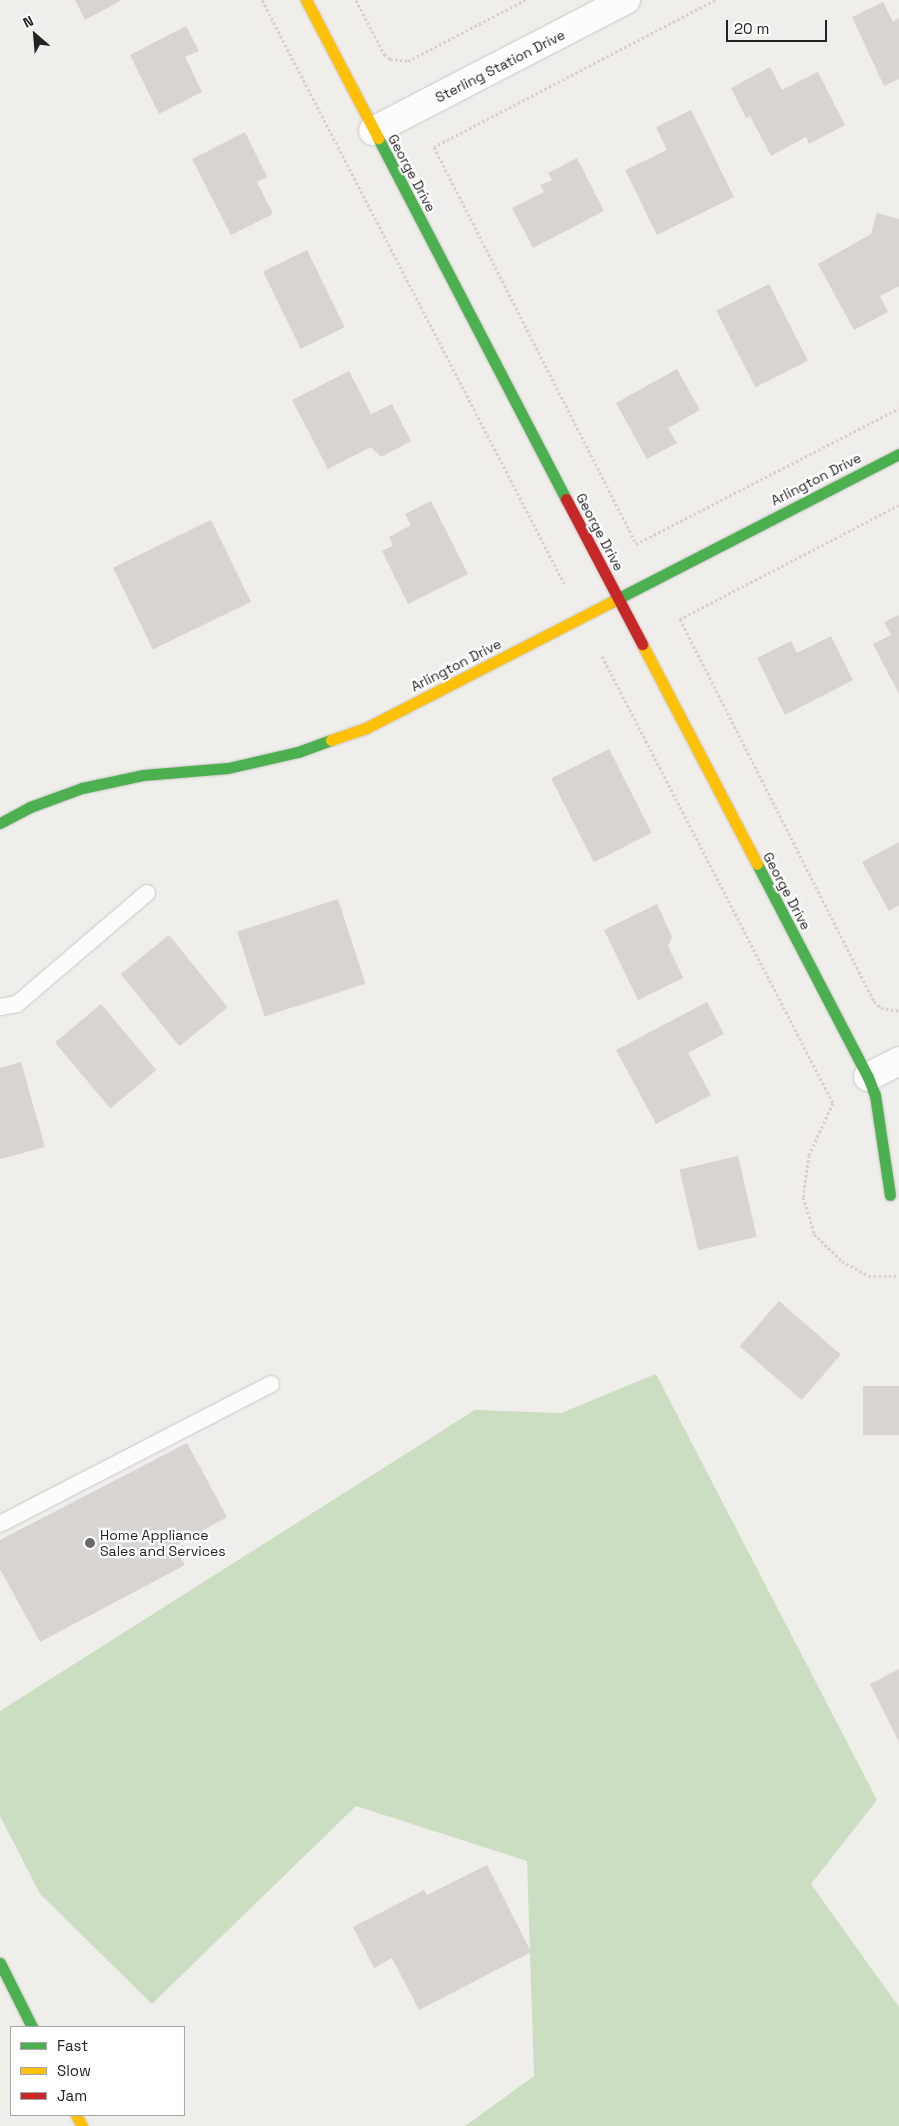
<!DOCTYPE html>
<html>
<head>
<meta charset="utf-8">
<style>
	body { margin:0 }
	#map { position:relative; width:899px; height:2126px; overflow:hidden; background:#f0eeeb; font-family:"Space Grotesk",sans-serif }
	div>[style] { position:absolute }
	.forest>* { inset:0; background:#cbdec1 }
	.building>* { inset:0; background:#d7d4d2; transform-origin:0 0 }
	.path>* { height:3px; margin-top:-1.5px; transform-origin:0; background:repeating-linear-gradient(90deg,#dccecd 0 2.5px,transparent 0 5px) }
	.roads { filter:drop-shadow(0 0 1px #c9c8c7) drop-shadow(0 0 1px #c9c8c7) }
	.lane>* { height:16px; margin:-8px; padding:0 8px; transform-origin:8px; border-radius:8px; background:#fdfcfc }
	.street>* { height:28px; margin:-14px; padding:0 14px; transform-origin:14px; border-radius:14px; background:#fdfcfc }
	.fast>* { height:11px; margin:-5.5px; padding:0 5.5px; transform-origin:5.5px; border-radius:5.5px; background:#4caf50 }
	.slow>* { height:11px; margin:-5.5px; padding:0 5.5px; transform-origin:5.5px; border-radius:5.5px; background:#ffc107 }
	.jam>* { height:11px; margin:-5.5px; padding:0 5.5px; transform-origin:5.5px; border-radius:5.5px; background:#c62828 }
	.dots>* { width:14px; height:14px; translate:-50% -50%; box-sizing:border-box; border:2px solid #fff; border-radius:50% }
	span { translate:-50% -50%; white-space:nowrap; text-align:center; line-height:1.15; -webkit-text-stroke:4.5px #fff; paint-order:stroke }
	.street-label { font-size:14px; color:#222 }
	.poi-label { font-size:14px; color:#222 }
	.left { translate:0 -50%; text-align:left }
	.legend { position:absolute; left:10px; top:2026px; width:175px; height:90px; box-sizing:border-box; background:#fff; border:1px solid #a7a7a7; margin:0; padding:6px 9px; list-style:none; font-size:15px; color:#222 }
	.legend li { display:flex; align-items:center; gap:10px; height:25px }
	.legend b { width:25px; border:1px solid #a7a7a7 }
	.north { position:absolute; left:10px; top:10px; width:50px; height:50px; -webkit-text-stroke:4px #fff; paint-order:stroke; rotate:333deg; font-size:14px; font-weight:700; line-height:20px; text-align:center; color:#222 }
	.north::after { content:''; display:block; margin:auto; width:18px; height:22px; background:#222; clip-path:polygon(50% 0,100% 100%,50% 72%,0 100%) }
	.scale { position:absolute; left:726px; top:20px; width:101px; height:22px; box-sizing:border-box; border:2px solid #222; border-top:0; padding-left:6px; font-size:15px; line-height:18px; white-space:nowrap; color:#222; -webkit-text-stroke:4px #fff; paint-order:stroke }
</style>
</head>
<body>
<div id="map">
	<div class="forest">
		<div style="clip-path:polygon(656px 1374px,877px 1800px,811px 1884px,899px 2007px,899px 2126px,465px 2126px,534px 2076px,527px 1861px,356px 1806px,152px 2004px,40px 1894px,0 1816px,0 1711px,475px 1410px,561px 1413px)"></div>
	</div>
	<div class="building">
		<div style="clip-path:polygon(75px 0,122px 0,85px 20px)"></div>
		<div style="clip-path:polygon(883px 2px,893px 22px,899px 18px,899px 79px,884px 86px,852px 17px)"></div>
		<div style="clip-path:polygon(186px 26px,199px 51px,185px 57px,202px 92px,159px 114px,130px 55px)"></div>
		<div style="clip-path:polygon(770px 67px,782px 90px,818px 72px,845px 125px,809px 144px,806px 137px,771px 156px,750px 116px,746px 118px,731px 88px)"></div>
		<div style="clip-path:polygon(691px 110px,734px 197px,657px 235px,625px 170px,667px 150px,656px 127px)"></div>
		<div style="clip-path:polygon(245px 132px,267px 177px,257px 182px,273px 214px,231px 235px,192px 159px)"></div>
		<div style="clip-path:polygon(577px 158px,604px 211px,533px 248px,512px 208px,544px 192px,540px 185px,552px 180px,548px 173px)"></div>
		<div style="clip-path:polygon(877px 213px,899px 219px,899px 286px,880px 296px,888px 312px,854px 330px,818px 264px,871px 234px)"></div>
		<div style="left:307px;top:250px;width:86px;height:49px;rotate:64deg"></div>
		<div style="left:769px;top:284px;width:86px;height:59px;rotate:63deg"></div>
		<div style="clip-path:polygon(677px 369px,700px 410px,668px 428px,677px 443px,647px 459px,616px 403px)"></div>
		<div style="clip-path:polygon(349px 371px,371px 414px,392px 404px,411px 441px,381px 457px,371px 447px,328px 469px,292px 400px)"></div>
		<div style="clip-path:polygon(431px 501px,468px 574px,408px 604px,382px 551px,393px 546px,389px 537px,411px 525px,405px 514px)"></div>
		<div style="left:211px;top:520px;width:91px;height:109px;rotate:64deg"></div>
		<div style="clip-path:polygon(899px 615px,899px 694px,873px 644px,891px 635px,884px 622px)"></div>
		<div style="clip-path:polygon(831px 636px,853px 680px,785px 715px,757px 658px,791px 641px,797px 653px)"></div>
		<div style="left:609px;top:749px;width:94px;height:65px;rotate:63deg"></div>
		<div style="clip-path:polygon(899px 842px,899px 905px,889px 911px,862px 862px)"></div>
		<div style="left:338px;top:899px;width:89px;height:106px;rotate:72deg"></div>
		<div style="clip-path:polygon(657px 904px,672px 937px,668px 946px,683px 978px,638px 1000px,604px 930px)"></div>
		<div style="left:169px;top:935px;width:93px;height:62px;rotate:51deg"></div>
		<div style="clip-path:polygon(707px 1002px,724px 1034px,688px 1053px,711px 1095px,656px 1124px,616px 1050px)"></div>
		<div style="left:101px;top:1004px;width:86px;height:60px;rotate:50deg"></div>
		<div style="clip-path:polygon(21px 1062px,45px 1147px,0 1159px,0 1068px)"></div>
		<div style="left:738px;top:1156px;width:83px;height:60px;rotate:77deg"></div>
		<div style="left:779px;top:1301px;width:82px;height:60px;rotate:41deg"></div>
		<div style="left:899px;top:1386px;width:49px;height:36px;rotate:90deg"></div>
		<div style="clip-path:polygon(187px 1443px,227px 1517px,175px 1546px,185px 1565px,40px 1642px,0 1569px,0 1540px)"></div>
		<div style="clip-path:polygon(899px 1669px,899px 1742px,870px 1684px)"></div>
		<div style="clip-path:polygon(487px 1865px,531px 1952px,419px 2010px,392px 1958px,374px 1968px,353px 1927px,424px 1890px,427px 1895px)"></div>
	</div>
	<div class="path">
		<div style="left:262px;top:0;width:657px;rotate:62.62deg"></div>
		<div style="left:356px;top:0;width:61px;rotate:62.6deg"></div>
		<div style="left:384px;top:54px;width:8px;rotate:40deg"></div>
		<div style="left:390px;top:59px;width:18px;rotate:6deg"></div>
		<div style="left:408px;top:61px;width:132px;rotate:-27.5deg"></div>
		<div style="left:715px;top:0;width:317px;rotate:152.4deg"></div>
		<div style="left:434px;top:147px;width:445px;rotate:63deg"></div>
		<div style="left:636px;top:544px;width:296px;rotate:-27.3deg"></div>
		<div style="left:899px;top:505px;width:247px;rotate:152.5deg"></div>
		<div style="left:680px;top:619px;width:428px;rotate:63.1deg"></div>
		<div style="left:874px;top:1001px;width:10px;rotate:45deg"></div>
		<div style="left:881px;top:1008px;width:18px;rotate:9deg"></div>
		<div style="left:602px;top:656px;width:503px;rotate:62.67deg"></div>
		<div style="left:833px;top:1103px;width:57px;rotate:114.8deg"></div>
		<div style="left:809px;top:1155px;width:42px;rotate:98.1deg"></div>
		<div style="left:803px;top:1197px;width:39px;rotate:73deg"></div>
		<div style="left:814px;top:1234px;width:39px;rotate:44deg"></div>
		<div style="left:842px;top:1261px;width:31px;rotate:29deg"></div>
		<div style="left:869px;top:1276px;width:30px"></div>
	</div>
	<div class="roads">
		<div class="lane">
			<div style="left:0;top:1007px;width:17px;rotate:-10deg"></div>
			<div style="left:17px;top:1004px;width:171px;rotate:-40.5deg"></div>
			<div style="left:0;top:1524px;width:305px;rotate:-27.3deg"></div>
		</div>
		<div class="street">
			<div style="left:373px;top:131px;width:285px;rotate:-27.4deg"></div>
			<div style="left:868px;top:1077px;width:35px;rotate:-27deg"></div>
		</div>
		<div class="fast">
			<div style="left:378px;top:138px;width:407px;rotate:62.5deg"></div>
			<div style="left:611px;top:602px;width:324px;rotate:-27.2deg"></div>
			<div style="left:0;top:823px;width:34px;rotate:-28deg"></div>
			<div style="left:30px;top:807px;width:55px;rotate:-20.1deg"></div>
			<div style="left:82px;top:788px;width:62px;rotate:-12deg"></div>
			<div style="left:143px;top:775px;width:85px;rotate:-4.7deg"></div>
			<div style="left:228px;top:768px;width:72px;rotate:-12.9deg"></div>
			<div style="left:298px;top:752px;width:35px;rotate:-20deg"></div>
			<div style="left:757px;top:864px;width:240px;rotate:62.5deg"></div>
			<div style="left:868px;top:1077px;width:19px;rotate:69deg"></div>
			<div style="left:875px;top:1095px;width:101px;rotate:81.5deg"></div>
			<div style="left:0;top:1963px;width:72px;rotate:63.4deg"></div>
		</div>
		<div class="slow">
			<div style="left:306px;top:0;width:156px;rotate:62.4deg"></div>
			<div style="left:642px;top:644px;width:248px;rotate:62.4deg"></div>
			<div style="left:331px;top:740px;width:37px;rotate:-19deg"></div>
			<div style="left:366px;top:728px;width:276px;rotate:-27.2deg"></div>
			<div style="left:76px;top:2115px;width:13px;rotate:61deg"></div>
		</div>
		<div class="jam">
			<div style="left:566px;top:499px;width:164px;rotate:62.3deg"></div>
		</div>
	</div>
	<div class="dots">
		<div style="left:90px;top:1543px;background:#6a6968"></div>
	</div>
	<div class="street-label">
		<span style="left:500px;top:66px;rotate:-27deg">Sterling Station Drive</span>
		<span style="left:412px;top:173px;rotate:62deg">George Drive</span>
		<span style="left:816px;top:479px;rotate:-27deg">Arlington Drive</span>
		<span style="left:600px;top:532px;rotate:62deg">George Drive</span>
		<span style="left:456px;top:665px;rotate:-27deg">Arlington Drive</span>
		<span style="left:787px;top:891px;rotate:62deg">George Drive</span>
	</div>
	<div class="poi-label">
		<span class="left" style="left:100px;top:1543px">Home Appliance<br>Sales and Services</span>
	</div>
	<ul class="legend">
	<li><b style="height:6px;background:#4caf50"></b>Fast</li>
	<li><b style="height:6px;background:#ffc107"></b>Slow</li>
	<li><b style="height:6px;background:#c62828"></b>Jam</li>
	</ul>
	<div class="north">N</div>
	<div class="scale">20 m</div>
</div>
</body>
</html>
